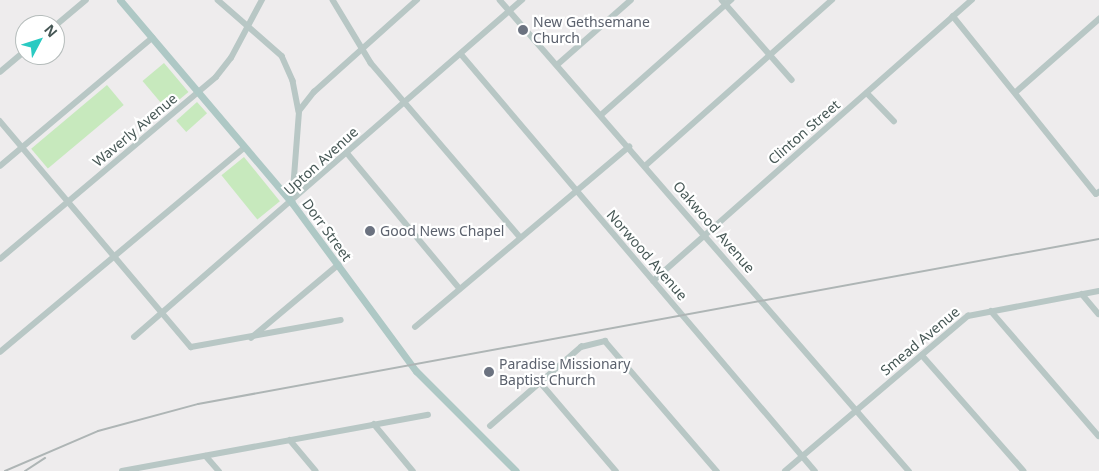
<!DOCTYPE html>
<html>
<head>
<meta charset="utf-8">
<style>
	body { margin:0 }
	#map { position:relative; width:1099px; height:471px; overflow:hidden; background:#eeeced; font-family:"Noto Sans",sans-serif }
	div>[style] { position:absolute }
	.green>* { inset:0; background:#c7e9bd; transform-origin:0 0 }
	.minor>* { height:5.5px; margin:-2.75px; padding:0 2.75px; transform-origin:2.75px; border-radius:2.75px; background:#b8c7c5 }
	.major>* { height:7px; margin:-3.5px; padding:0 3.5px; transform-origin:3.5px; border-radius:3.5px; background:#aec8c5 }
	.rail>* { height:2px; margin:-1px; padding:0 1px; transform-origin:1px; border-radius:1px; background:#aeb5b5 }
	.dots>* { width:14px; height:14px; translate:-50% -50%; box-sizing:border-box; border:2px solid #fff; border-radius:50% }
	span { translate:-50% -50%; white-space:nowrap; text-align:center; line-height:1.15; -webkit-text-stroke:4.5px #fff; paint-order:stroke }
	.worship-label { font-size:14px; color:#5b616d }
	.left { translate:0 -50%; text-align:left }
	.street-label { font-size:14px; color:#465755 }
	.north { position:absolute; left:15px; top:15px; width:50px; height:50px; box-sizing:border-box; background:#fff; border:1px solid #b5bcbb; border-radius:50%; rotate:50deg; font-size:14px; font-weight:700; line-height:20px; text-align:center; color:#465755 }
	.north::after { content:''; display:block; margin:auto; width:18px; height:22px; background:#2acac2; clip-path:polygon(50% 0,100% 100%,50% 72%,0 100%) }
</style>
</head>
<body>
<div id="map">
	<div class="green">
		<div style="left:164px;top:63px;width:38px;height:28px;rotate:50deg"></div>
		<div style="left:107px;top:85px;width:26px;height:99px;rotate:50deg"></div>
		<div style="left:197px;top:102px;width:15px;height:28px;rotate:48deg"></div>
		<div style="left:244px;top:157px;width:57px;height:29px;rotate:51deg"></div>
	</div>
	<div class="minor">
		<div style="left:218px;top:0;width:85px;rotate:41.2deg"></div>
		<div style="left:282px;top:56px;width:27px;rotate:66deg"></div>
		<div style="left:293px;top:81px;width:31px;rotate:79deg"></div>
		<div style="left:333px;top:0;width:74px;rotate:58.9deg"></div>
		<div style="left:371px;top:63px;width:230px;rotate:49.4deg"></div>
		<div style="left:500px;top:0;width:624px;rotate:49.03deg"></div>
		<div style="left:722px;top:0;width:106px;rotate:48.8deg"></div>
		<div style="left:953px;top:16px;width:228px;rotate:51.2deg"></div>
		<div style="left:1096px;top:194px;width:4px;rotate:-34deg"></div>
		<div style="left:55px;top:26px;width:40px;rotate:-40deg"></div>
		<div style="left:461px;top:54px;width:547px;rotate:49.67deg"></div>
		<div style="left:557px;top:65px;width:98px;rotate:-41.3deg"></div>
		<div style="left:0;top:72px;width:33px;rotate:-40deg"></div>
		<div style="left:1016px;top:92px;width:111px;rotate:-41.3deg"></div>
		<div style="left:867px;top:93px;width:39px;rotate:46deg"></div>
		<div style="left:601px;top:115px;width:174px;rotate:-41.5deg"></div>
		<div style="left:0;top:121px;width:296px;rotate:49.8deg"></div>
		<div style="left:191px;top:347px;width:152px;rotate:-10.2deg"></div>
		<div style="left:348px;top:154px;width:175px;rotate:50.3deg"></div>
		<div style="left:0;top:166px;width:199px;rotate:-40.1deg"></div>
		<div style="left:645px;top:166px;width:250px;rotate:-41.6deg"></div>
		<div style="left:292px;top:203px;width:92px;rotate:-85.6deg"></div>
		<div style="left:299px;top:111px;width:24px;rotate:-52deg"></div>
		<div style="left:314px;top:92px;width:138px;rotate:-41.8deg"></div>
		<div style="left:0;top:259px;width:282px;rotate:-40.1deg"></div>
		<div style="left:216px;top:77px;width:24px;rotate:-52deg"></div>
		<div style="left:231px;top:58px;width:66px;rotate:-61.9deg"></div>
		<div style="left:653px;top:281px;width:425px;rotate:-41.4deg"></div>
		<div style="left:1082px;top:294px;width:26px;rotate:50deg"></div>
		<div style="left:991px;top:311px;width:165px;rotate:49.2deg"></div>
		<div style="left:415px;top:327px;width:280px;rotate:-40.1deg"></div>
		<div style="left:134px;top:337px;width:514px;rotate:-40.98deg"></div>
		<div style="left:251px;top:338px;width:114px;rotate:-40deg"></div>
		<div style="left:0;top:352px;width:319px;rotate:-39.9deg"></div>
		<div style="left:922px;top:355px;width:154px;rotate:48.7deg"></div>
		<div style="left:540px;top:382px;width:117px;rotate:49.5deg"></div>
		<div style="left:374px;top:424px;width:61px;rotate:50.3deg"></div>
		<div style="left:490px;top:426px;width:121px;rotate:-41deg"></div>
		<div style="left:581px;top:347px;width:25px;rotate:-14deg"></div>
		<div style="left:605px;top:341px;width:172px;rotate:49.3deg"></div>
		<div style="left:290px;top:440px;width:40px;rotate:50deg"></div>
		<div style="left:206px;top:456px;width:20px;rotate:49deg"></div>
		<div style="left:122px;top:471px;width:311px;rotate:-10.4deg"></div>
		<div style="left:785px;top:471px;width:240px;rotate:-40.3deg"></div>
		<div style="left:968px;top:316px;width:133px;rotate:-10.8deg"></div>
	</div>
	<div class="major">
		<div style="left:120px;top:0;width:266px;rotate:49.7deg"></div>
		<div style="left:292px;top:203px;width:209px;rotate:53.6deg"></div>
		<div style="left:416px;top:371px;width:141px;rotate:45deg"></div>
	</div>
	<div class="rail">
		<div style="left:5px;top:471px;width:101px;rotate:-23.3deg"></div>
		<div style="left:98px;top:431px;width:104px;rotate:-15.1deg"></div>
		<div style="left:198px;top:404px;width:916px;rotate:-10.38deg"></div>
		<div style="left:25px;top:471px;width:24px;rotate:-33deg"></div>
	</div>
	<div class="dots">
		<div style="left:523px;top:30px;background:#6b7280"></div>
		<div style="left:370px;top:231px;background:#6b7280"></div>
		<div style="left:489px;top:372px;background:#6b7280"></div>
	</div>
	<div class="worship-label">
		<span class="left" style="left:533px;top:30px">New Gethsemane<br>Church</span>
		<span class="left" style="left:380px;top:231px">Good News Chapel</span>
		<span class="left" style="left:499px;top:372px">Paradise Missionary<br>Baptist Church</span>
	</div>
	<div class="street-label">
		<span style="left:135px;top:130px;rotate:-40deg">Waverly Avenue</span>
		<span style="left:804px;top:132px;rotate:-41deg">Clinton Street</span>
		<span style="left:321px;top:161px;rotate:-42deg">Upton Avenue</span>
		<span style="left:714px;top:227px;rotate:49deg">Oakwood Avenue</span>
		<span style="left:327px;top:230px;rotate:54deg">Dorr Street</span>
		<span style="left:647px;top:255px;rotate:49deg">Norwood Avenue</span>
		<span style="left:920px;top:341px;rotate:-40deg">Smead Avenue</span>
	</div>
	<div class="north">N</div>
</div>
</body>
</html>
